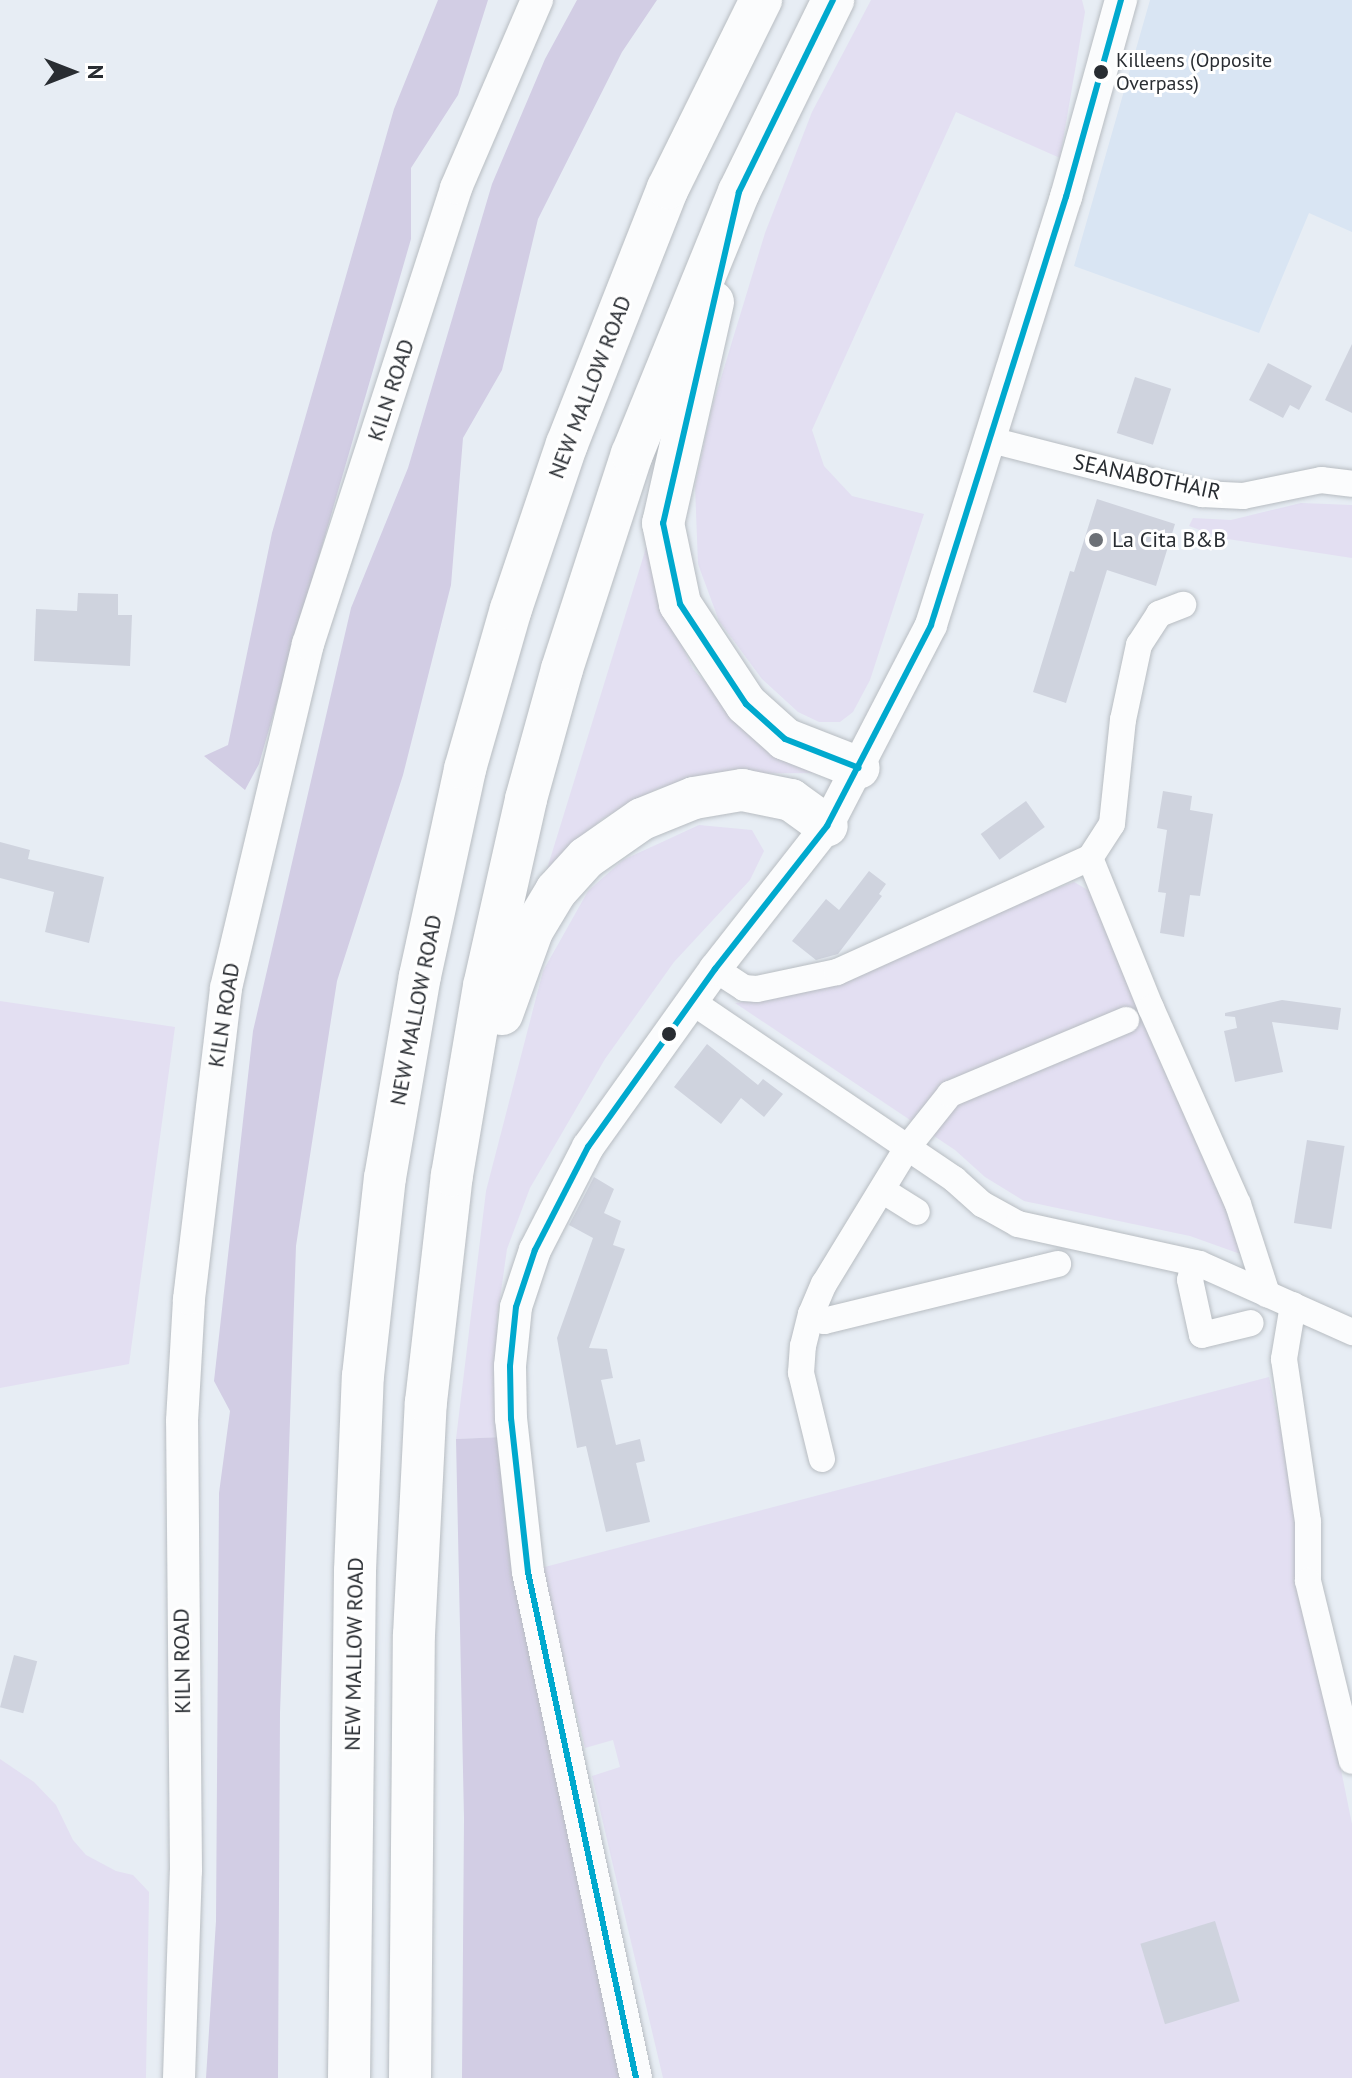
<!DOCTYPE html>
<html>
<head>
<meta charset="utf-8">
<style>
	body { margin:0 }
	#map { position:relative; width:1352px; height:2078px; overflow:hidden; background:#e7edf4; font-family:"PT Sans",sans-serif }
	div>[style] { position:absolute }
	.built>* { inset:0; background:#d9e5f3 }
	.green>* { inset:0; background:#e3dff2 }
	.forest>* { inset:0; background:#d2cde4 }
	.building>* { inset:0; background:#cfd3de; transform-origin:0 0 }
	.roads { filter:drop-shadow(0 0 2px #b8bdc2) drop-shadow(0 0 2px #b8bdc2) }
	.minor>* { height:26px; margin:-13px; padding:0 13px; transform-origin:13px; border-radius:13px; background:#fbfcfd }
	.tertiary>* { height:32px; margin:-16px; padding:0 16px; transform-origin:16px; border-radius:16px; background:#fbfcfd }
	.trunk>* { height:42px; margin:-21px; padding:0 21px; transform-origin:21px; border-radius:21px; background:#fbfcfd }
	.bus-1>* { height:6px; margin:-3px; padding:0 3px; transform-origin:3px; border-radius:3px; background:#00a9ce }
	.dots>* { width:22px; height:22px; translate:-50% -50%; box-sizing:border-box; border:4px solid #fff; border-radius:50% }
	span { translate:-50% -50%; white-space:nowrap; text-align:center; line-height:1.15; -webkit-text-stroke:6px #fff; paint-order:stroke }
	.bus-label { font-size:20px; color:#292d32 }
	.left { translate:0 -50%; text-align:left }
	.street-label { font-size:22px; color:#292d32 }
	.poi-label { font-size:22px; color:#292d32 }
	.north { position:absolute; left:32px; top:32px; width:80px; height:80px; -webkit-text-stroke:6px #fff; paint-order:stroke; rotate:90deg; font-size:22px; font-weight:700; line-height:32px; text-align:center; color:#292d32 }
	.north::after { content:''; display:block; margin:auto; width:28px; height:36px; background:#292d32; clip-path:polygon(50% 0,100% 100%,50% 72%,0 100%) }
</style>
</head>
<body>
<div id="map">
	<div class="built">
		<div style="clip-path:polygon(1150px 0,1352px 0,1352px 232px,1309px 213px,1259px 333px,1074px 266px)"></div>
	</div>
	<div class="green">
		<div style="clip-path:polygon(871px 0,1082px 0,1085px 12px,1060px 158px,956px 112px,812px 430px,824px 466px,852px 496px,924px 514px,870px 680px,853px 712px,840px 722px,819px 722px,798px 712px,762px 679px,719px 621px,698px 564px,695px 486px,711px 411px,765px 233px,812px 112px)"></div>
		<div style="clip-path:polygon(1301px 503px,1352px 505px,1352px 558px,1221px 538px,1189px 526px,1193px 518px,1231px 520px)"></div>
		<div style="clip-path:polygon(654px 522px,670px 620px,693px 669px,757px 738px,819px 773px,715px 774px,657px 789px,602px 819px,547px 869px)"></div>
		<div style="clip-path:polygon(699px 825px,752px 830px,764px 851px,750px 880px,674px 962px,605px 1059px,530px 1188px,507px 1249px,497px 1320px,503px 1437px,456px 1439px,486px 1191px,543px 971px,588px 891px,623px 860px)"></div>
		<div style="clip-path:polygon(1074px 882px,1093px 893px,1246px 1256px,1190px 1236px,1024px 1201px,985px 1177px,955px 1150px,735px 1003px,757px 1000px)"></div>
		<div style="clip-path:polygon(0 1001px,175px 1027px,129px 1364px,0 1388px)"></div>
		<div style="clip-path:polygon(1269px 1377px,1291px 1477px,1325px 1691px,1352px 1824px,1352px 2078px,663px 2078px,592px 1776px,620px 1767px,613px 1740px,585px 1748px,557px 1633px,537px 1569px)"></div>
		<div style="clip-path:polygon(0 1759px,34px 1782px,56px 1805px,73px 1840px,86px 1855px,116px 1871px,133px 1875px,149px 1892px,146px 2078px,0 2078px)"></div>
	</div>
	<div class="forest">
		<div style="clip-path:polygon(438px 0,488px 0,458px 95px,411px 168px,411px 239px,259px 764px,245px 790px,204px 756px,228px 745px,272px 533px,394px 109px)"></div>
		<div style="clip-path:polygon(577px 0,657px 0,622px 52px,538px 219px,502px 370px,463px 438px,451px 585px,403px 775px,337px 981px,296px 1246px,280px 1713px,278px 2078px,206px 2078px,216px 1921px,219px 1493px,230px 1411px,214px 1381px,253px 1031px,351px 608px,408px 468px,492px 184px,545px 59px)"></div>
		<div style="clip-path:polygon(503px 1437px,636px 2078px,462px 2078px,464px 1818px,456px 1439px)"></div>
	</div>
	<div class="building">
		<div style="clip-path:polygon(1352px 344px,1352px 413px,1325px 400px)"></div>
		<div style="clip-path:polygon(1268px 363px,1312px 386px,1299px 410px,1290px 405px,1283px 418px,1249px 400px)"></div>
		<div style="left:1135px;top:377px;width:38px;height:59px;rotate:18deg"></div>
		<div style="clip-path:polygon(1097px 499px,1175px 524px,1156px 586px,1107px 570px,1066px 703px,1033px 692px,1070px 571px,1074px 572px)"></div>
		<div style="clip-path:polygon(78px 593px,118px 594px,118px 615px,132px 615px,130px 666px,34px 661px,36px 609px,77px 611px)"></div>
		<div style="clip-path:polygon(1163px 791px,1192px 796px,1190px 810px,1213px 814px,1200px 896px,1190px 895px,1184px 937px,1160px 933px,1166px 893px,1158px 892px,1167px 830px,1157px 828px)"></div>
		<div style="left:1026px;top:801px;width:32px;height:56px;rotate:54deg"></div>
		<div style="clip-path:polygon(0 842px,30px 850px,28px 859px,104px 877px,89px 943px,45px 932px,54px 892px,0 878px)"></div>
		<div style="clip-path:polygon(869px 871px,886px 884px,879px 894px,882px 896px,838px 954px,816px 960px,792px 941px,826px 899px,839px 910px)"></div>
		<div style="clip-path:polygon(1282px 1000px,1341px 1008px,1338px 1030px,1272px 1022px,1283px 1072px,1235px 1082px,1224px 1031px,1237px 1028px,1235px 1017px,1225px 1016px,1225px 1013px)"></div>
		<div style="clip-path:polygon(707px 1044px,758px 1085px,763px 1079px,783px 1094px,764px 1117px,741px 1098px,721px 1124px,674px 1087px)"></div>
		<div style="left:1307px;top:1140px;width:38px;height:84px;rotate:9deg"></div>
		<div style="clip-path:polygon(594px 1177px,614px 1189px,604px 1213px,621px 1221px,613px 1245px,625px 1249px,589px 1348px,607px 1349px,613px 1378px,601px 1380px,616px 1445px,640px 1439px,645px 1461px,636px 1463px,650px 1522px,606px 1532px,586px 1446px,577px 1448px,557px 1338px,593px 1238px,569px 1225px)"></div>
		<div style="left:14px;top:1655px;width:24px;height:54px;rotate:15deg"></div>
		<div style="left:1215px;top:1921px;width:84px;height:78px;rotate:73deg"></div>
	</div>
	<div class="roads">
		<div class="minor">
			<div style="left:991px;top:440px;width:218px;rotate:14.4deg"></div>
			<div style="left:1202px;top:494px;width:41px;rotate:2.8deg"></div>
			<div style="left:1243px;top:496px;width:80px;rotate:-11.6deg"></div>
			<div style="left:1321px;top:480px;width:31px;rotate:7deg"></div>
			<div style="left:1090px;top:858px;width:162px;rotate:67.9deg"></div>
			<div style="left:1151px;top:1008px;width:214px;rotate:66.1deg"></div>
			<div style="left:1238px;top:1204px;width:95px;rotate:72.1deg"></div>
			<div style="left:715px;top:969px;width:35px;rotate:33deg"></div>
			<div style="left:744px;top:988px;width:13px;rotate:4deg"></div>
			<div style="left:757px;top:989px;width:82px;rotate:-12deg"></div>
			<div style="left:837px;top:972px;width:277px;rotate:-24.3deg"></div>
			<div style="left:1090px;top:858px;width:40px;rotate:-57.1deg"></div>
			<div style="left:1112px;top:824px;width:105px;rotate:-84deg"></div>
			<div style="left:1123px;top:720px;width:77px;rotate:-78deg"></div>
			<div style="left:1139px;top:645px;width:37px;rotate:-57deg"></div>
			<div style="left:1159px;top:614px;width:26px;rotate:-21deg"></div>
			<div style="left:691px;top:1001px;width:318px;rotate:34.1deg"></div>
			<div style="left:954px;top:1179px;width:38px;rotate:42deg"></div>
			<div style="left:982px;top:1204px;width:41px;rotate:29.1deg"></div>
			<div style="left:1018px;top:1224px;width:186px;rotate:12.4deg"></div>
			<div style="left:1200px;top:1264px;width:167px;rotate:24.1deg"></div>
			<div style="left:882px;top:1190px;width:41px;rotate:32.2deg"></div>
			<div style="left:1194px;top:1263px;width:17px;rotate:103deg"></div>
			<div style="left:1190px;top:1280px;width:56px;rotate:77.7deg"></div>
			<div style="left:1202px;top:1335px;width:50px;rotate:-13.8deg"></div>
			<div style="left:1293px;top:1305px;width:55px;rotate:99.5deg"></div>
			<div style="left:1284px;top:1359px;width:165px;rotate:81.6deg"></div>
			<div style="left:1308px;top:1522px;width:59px;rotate:90deg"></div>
			<div style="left:1308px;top:1581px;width:185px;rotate:76.3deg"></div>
			<div style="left:811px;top:1314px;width:15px;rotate:28deg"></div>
			<div style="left:824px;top:1321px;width:241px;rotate:-13.7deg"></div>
			<div style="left:822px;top:1459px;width:89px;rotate:-103.7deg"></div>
			<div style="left:801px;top:1373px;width:27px;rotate:-86deg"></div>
			<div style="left:803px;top:1346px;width:33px;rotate:-76deg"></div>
			<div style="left:811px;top:1314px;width:33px;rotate:-67deg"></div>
			<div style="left:824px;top:1284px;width:159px;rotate:-58.6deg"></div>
			<div style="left:907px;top:1148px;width:69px;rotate:-51.5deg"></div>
			<div style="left:950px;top:1094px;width:191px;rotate:-22.8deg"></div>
		</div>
		<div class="tertiary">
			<div style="left:179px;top:2078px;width:207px;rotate:-88.1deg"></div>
			<div style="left:186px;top:1871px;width:450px;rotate:-90.5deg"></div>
			<div style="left:182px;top:1421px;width:122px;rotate:-86.7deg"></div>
			<div style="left:189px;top:1299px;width:313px;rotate:-83.2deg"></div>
			<div style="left:226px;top:988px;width:354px;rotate:-76.6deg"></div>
			<div style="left:308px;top:644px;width:479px;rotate:-72deg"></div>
			<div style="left:456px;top:188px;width:205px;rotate:-66.7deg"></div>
			<div style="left:636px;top:2078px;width:517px;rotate:-102.05deg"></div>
			<div style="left:528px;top:1572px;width:154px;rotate:-96.3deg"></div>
			<div style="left:511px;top:1419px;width:53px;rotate:-91.1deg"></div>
			<div style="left:510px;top:1366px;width:59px;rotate:-84.2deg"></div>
			<div style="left:516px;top:1307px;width:60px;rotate:-71.6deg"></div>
			<div style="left:535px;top:1250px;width:116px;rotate:-62.8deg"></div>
			<div style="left:588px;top:1147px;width:219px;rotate:-54.5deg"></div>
			<div style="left:715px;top:969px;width:182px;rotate:-51.9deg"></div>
			<div style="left:827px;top:826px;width:226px;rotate:-62.6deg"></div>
			<div style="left:931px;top:625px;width:449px;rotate:-72.5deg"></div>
			<div style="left:1066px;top:197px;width:205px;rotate:-74.4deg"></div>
		</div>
		<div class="trunk">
			<div style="left:713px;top:302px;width:227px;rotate:102.7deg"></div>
			<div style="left:663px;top:523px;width:83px;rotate:78.1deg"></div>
			<div style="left:680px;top:604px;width:120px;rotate:56.6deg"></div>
			<div style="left:746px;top:704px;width:52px;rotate:41.9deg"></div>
			<div style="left:785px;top:739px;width:79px;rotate:21.4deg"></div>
			<div style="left:502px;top:1014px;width:88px;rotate:-70.1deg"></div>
			<div style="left:532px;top:931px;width:47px;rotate:-59deg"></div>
			<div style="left:556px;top:891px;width:45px;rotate:-47.7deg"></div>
			<div style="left:586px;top:858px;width:68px;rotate:-34.9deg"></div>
			<div style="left:642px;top:819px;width:56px;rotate:-22deg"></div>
			<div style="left:694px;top:798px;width:49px;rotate:-9.5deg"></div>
			<div style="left:742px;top:790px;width:50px;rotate:11.5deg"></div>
			<div style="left:791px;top:800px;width:44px;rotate:35.8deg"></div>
			<div style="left:349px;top:2078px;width:507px;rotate:-89.32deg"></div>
			<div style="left:355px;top:1571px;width:195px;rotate:-87.7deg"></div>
			<div style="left:363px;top:1376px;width:199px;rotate:-83.7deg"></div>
			<div style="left:385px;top:1178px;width:205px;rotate:-80.2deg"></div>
			<div style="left:420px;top:976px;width:212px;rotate:-77.7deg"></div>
			<div style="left:465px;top:769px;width:166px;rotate:-74deg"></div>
			<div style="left:511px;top:609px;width:174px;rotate:-71.3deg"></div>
			<div style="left:567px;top:444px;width:275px;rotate:-68.5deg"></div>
			<div style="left:668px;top:188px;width:210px;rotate:-63.7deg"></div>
			<div style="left:410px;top:2078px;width:443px;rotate:-89.5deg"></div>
			<div style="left:414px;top:1635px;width:233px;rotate:-87.1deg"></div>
			<div style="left:426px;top:1402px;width:228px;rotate:-83.5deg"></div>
			<div style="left:452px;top:1175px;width:192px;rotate:-80.4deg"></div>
			<div style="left:484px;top:986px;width:192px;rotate:-77.3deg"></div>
			<div style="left:526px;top:799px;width:135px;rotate:-74.5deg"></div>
			<div style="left:562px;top:669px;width:226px;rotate:-72deg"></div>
			<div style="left:632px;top:454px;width:283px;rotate:-67.8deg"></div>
			<div style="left:739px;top:192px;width:214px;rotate:-63.9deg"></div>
		</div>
	</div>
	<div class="bus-1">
		<div style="left:833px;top:0;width:214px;rotate:116.1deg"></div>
		<div style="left:739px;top:192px;width:340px;rotate:102.9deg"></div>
		<div style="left:663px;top:523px;width:83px;rotate:78.1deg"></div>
		<div style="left:680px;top:604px;width:120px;rotate:56.6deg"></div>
		<div style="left:746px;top:704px;width:52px;rotate:41.9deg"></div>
		<div style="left:785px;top:739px;width:79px;rotate:21.4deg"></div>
		<div style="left:636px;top:2078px;width:517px;rotate:-102.05deg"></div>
		<div style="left:528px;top:1572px;width:154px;rotate:-96.3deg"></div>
		<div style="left:511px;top:1419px;width:53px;rotate:-91.1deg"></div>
		<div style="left:510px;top:1366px;width:59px;rotate:-84.2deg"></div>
		<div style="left:516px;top:1307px;width:60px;rotate:-71.6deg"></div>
		<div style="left:535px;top:1250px;width:116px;rotate:-62.8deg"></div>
		<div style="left:588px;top:1147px;width:219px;rotate:-54.5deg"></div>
		<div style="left:715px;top:969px;width:182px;rotate:-51.9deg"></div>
		<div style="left:827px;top:826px;width:226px;rotate:-62.6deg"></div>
		<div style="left:931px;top:625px;width:449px;rotate:-72.5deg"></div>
		<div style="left:1066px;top:197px;width:205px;rotate:-74.4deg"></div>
	</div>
	<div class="dots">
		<div style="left:1101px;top:72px;background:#292d32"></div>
		<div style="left:1096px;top:540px;background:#6c7076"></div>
		<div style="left:669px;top:1034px;background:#292d32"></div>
	</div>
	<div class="bus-label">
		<span class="left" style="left:1116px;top:72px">Killeens (Opposite<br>Overpass)</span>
	</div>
	<div class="street-label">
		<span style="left:590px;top:387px;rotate:-69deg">NEW MALLOW ROAD</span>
		<span style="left:391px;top:390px;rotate:-72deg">KILN ROAD</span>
		<span style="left:1147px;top:477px;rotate:12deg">SEANABOTHAIR</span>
		<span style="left:416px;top:1010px;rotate:-79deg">NEW MALLOW ROAD</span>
		<span style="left:224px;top:1015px;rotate:-81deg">KILN ROAD</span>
		<span style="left:354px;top:1654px;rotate:-89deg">NEW MALLOW ROAD</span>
		<span style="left:182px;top:1661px;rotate:-91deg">KILN ROAD</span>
	</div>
	<div class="poi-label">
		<span class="left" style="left:1112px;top:540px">La Cita B&amp;B</span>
	</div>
	<div class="north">N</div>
</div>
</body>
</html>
